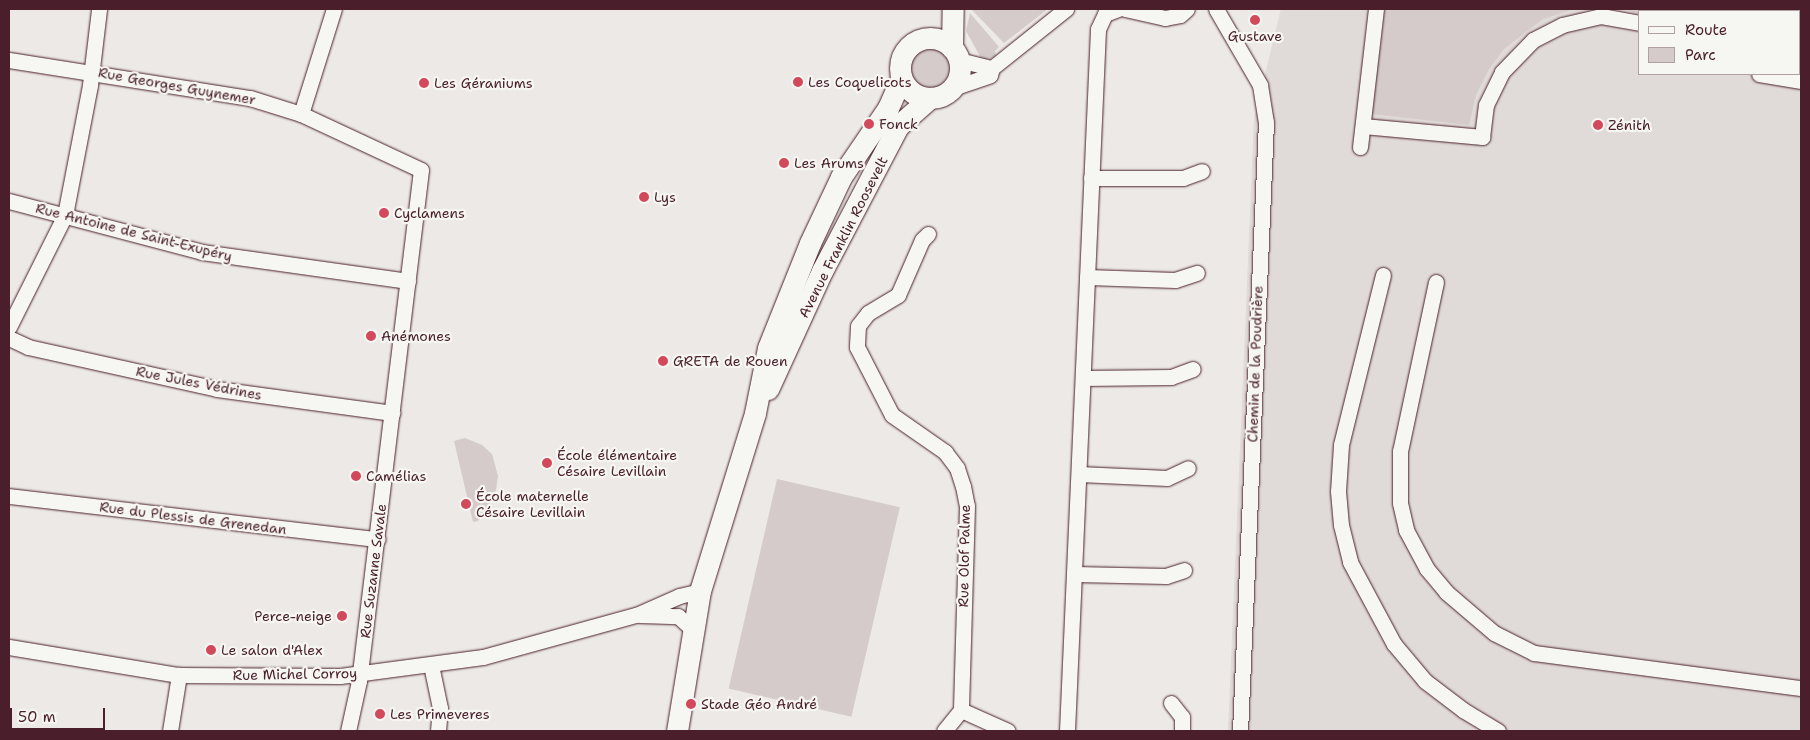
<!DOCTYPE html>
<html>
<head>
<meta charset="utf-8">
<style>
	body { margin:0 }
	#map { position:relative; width:1810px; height:740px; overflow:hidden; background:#ece9e6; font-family:"Shantell Sans",sans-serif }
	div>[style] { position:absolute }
	.built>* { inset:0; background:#e0dad8 }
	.green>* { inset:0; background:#d4cbca; transform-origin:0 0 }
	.round { border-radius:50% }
	.roads { filter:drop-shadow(0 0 1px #4a1f2b) drop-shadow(0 0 1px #4a1f2b) }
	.street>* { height:15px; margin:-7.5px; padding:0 7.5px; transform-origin:7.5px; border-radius:7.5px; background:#f6f6f2 }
	.secondary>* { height:21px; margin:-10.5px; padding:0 10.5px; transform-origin:10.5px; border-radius:10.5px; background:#f6f6f2 }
	.secondary>.ring { margin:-10.5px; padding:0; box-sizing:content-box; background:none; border:21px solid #f6f6f2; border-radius:50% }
	.dots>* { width:14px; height:14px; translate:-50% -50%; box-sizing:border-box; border:2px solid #f6f6f2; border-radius:50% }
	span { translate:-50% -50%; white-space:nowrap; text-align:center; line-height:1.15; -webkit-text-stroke:4.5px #f6f6f2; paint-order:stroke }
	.poi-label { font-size:14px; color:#4a1f2b }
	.left { translate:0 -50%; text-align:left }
	.right { translate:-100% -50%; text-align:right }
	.street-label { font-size:14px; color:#4a1f2b }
	.frame { position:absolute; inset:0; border:10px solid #4a1f2b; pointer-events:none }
	.legend { position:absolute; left:1638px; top:10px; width:162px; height:65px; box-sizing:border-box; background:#f6f6f2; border:1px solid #b1a0a2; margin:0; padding:6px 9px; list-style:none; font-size:15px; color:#4a1f2b }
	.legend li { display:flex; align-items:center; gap:10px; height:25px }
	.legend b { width:25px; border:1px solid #b1a0a2 }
	.scale { position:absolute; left:10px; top:708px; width:95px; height:22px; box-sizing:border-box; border:2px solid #4a1f2b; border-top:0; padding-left:6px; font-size:15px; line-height:18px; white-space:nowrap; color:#4a1f2b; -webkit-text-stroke:4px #f6f6f2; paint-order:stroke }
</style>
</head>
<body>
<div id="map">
	<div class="built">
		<div style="clip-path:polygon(evenodd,1281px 9px,1801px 9px,1801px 731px,1228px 731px,1254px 119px,1281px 9px,1639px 11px,1799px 11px,1799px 74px,1639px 74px,1639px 11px)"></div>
	</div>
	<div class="green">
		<div style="clip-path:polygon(971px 9px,1048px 9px,1004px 43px)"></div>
		<div style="clip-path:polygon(1385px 9px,1574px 9px,1543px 19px,1504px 49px,1489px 69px,1476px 95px,1469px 125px,1371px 114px)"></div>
		<div style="clip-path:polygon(1623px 9px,1801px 9px,1801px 51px,1799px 11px,1639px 11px,1639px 14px)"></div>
		<div style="clip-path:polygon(970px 13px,999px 47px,995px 51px,996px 57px,982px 60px,966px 31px)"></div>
		<div class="round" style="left:909px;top:47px;width:42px;height:42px"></div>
		<div style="clip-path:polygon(465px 438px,482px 445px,492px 454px,498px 476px,495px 496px,478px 521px,473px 522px,454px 441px)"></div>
		<div style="left:777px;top:479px;width:126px;height:215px;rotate:13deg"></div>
	</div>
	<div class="roads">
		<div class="street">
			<div style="left:1125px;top:9px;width:41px;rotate:12.7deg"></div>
			<div style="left:1165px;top:18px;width:15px;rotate:-11deg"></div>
			<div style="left:1180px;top:15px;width:9px;rotate:-41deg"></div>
			<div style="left:1216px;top:9px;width:88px;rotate:59.9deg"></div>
			<div style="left:1260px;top:85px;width:37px;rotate:81deg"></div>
			<div style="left:1266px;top:122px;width:610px;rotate:92.44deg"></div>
			<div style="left:9px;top:60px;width:244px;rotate:9deg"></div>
			<div style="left:250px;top:98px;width:53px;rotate:17.4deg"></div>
			<div style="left:301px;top:114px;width:132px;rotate:25deg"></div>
			<div style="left:421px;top:170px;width:515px;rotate:96.92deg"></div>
			<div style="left:359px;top:681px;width:51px;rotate:102.4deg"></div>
			<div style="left:959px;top:60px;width:34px;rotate:14deg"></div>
			<div style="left:1759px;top:74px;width:43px;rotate:9.5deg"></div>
			<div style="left:953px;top:88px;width:39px;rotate:-19deg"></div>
			<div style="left:990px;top:75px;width:7px;rotate:-74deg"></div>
			<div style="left:992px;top:68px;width:95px;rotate:-38.6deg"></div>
			<div style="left:301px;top:114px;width:110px;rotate:-72.6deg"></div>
			<div style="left:1363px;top:126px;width:120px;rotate:5.3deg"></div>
			<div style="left:1482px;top:137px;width:32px;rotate:-83deg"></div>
			<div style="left:1486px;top:105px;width:37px;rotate:-64deg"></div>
			<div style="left:1502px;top:72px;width:45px;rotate:-45.9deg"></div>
			<div style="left:1533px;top:40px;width:33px;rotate:-27deg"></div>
			<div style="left:1562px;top:25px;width:40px;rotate:-13deg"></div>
			<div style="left:1601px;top:16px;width:39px;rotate:10deg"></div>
			<div style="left:1360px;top:147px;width:139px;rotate:-83.4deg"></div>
			<div style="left:1091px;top:178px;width:92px"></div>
			<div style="left:1183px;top:178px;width:20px;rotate:-20deg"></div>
			<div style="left:9px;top:201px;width:200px;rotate:14.8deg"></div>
			<div style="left:202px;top:252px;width:208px;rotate:8deg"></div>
			<div style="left:928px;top:234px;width:8px;rotate:135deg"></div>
			<div style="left:922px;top:240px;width:60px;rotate:113.6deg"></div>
			<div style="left:898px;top:295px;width:35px;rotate:149deg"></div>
			<div style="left:868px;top:313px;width:16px;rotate:128deg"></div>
			<div style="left:858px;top:326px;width:21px;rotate:93deg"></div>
			<div style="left:857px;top:347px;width:76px;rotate:62.8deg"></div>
			<div style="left:892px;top:415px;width:65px;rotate:34.9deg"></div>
			<div style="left:945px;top:452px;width:20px;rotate:53deg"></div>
			<div style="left:957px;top:468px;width:19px;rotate:72deg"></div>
			<div style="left:963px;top:486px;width:20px;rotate:79deg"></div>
			<div style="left:967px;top:506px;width:204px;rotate:91.7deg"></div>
			<div style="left:1383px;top:275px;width:175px;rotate:103.9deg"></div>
			<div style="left:1341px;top:445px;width:46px;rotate:93.7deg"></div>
			<div style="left:1338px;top:491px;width:34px;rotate:85deg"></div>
			<div style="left:1341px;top:525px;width:38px;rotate:76deg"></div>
			<div style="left:1350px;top:562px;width:93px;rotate:61.8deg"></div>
			<div style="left:1394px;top:644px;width:48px;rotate:50deg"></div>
			<div style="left:1425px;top:681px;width:48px;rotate:37.3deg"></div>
			<div style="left:1463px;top:710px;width:41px;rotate:31deg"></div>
			<div style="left:1087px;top:277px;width:88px;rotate:2deg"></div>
			<div style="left:1175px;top:280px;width:23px;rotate:-18deg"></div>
			<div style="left:1436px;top:282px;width:173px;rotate:102deg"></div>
			<div style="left:1400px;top:451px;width:52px;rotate:90deg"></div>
			<div style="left:1400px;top:503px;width:28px;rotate:77deg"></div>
			<div style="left:1406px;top:530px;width:44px;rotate:61.7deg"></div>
			<div style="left:1427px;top:569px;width:30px;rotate:50deg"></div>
			<div style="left:1446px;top:592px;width:63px;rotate:40.5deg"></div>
			<div style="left:1494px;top:633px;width:45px;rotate:26.6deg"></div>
			<div style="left:1534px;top:653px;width:269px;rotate:7.5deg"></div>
			<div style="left:9px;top:327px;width:125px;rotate:-63.4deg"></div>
			<div style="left:65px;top:215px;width:132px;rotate:-79.1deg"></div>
			<div style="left:90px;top:85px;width:77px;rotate:-83.2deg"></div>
			<div style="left:9px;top:338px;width:21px;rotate:25deg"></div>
			<div style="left:28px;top:347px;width:194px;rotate:12.5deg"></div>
			<div style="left:217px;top:389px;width:177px;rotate:7.8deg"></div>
			<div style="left:1083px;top:378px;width:88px;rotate:-0.7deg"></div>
			<div style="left:1171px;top:377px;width:23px;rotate:-20deg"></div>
			<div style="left:1079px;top:474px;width:88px;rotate:2.6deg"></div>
			<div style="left:1167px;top:478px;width:23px;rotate:-25deg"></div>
			<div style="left:9px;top:496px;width:371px;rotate:6.7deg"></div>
			<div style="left:1075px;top:574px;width:91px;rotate:1.3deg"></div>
			<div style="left:1166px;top:576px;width:19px;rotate:-18deg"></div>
			<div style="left:640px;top:615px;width:38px;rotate:2deg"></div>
			<div style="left:678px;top:616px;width:21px;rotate:43deg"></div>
			<div style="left:9px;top:647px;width:172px;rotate:9.4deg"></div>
			<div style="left:179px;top:675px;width:161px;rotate:0.4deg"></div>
			<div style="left:340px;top:676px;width:144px;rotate:-7.6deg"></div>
			<div style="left:483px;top:657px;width:159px;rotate:-15.4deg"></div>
			<div style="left:636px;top:615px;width:47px;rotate:-23.8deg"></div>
			<div style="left:679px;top:596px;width:22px;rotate:-13deg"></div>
			<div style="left:431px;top:665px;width:44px;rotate:78.2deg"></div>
			<div style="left:440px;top:708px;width:23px;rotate:95deg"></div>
			<div style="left:1171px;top:703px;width:18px;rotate:52deg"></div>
			<div style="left:1182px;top:717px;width:14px;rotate:90deg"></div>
			<div style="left:961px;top:710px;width:51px;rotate:24.1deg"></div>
			<div style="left:170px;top:731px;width:57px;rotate:-80.9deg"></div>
			<div style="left:944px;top:731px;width:27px;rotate:-51deg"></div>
			<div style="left:1067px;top:731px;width:703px;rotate:-87.47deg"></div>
			<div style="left:1098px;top:29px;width:17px;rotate:-65deg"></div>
			<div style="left:1105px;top:14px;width:14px;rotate:-21deg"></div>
		</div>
		<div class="secondary">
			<div class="ring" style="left:900px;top:38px;width:39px;height:39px"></div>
			<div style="left:952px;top:48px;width:39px;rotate:-89deg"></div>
			<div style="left:768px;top:389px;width:130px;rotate:-65.4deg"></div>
			<div style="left:822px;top:271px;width:164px;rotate:-62.3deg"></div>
			<div style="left:898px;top:126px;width:43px;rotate:-41.2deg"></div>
			<div style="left:677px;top:731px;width:142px;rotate:-80.7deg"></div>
			<div style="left:700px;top:591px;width:186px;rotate:-72.8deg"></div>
			<div style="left:755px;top:413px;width:66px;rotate:-78.7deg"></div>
			<div style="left:768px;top:348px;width:113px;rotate:-68.2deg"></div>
			<div style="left:810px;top:243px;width:73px;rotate:-64.8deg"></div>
			<div style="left:841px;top:177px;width:83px;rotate:-55.7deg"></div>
			<div style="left:888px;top:108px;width:32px;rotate:-66deg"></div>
		</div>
	</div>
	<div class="dots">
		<div style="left:1255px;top:20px;background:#d1495b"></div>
		<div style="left:798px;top:82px;background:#d1495b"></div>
		<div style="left:424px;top:83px;background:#d1495b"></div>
		<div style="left:869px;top:124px;background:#d1495b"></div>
		<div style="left:1598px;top:125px;background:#d1495b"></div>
		<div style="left:784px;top:163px;background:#d1495b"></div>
		<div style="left:644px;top:197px;background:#d1495b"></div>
		<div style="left:384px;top:213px;background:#d1495b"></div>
		<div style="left:371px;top:336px;background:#d1495b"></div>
		<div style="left:663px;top:361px;background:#d1495b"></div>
		<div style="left:547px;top:463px;background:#d1495b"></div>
		<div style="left:356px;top:476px;background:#d1495b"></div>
		<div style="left:466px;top:504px;background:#d1495b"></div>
		<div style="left:342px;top:616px;background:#d1495b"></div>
		<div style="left:211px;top:650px;background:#d1495b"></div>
		<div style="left:691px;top:704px;background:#d1495b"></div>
		<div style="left:380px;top:714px;background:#d1495b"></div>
	</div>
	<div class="poi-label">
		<span style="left:1255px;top:36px">Gustave</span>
		<span class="left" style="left:808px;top:82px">Les Coquelicots</span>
		<span class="left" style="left:434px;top:83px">Les Géraniums</span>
		<span class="left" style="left:879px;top:124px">Fonck</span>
		<span class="left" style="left:1608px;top:125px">Zénith</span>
		<span class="left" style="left:794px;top:163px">Les Arums</span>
		<span class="left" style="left:654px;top:197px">Lys</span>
		<span class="left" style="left:394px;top:213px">Cyclamens</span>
		<span class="left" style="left:381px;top:336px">Anémones</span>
		<span class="left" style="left:673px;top:361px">GRETA de Rouen</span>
		<span class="left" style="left:557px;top:463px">École élémentaire<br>Césaire Levillain</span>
		<span class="left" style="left:366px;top:476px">Camélias</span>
		<span class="left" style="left:476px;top:504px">École maternelle<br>Césaire Levillain</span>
		<span class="right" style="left:332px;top:616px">Perce-neige</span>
		<span class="left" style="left:221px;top:650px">Le salon d'Alex</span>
		<span class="left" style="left:701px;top:704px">Stade Géo André</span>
		<span class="left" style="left:390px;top:714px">Les Primeveres</span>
	</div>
	<div class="street-label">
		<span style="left:177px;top:86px;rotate:10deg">Rue Georges Guynemer</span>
		<span style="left:134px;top:232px;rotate:14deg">Rue Antoine de Saint-Exupéry</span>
		<span style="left:843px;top:237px;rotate:-63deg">Avenue Franklin Roosevelt</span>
		<span style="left:1255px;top:364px;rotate:-88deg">Chemin de la Poudrière</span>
		<span style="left:199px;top:383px;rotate:11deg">Rue Jules Védrines</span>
		<span style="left:193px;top:518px;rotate:7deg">Rue du Plessis de Grenedan</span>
		<span style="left:964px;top:556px;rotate:-89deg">Rue Olof Palme</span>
		<span style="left:373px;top:571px;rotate:-83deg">Rue Suzanne Savale</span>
		<span style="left:295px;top:674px;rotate:-1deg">Rue Michel Corroy</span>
	</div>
	<div class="frame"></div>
	<ul class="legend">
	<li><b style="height:6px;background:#f6f6f2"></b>Route</li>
	<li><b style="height:14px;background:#d4cbca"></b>Parc</li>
	</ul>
	<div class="scale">50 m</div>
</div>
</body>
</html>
